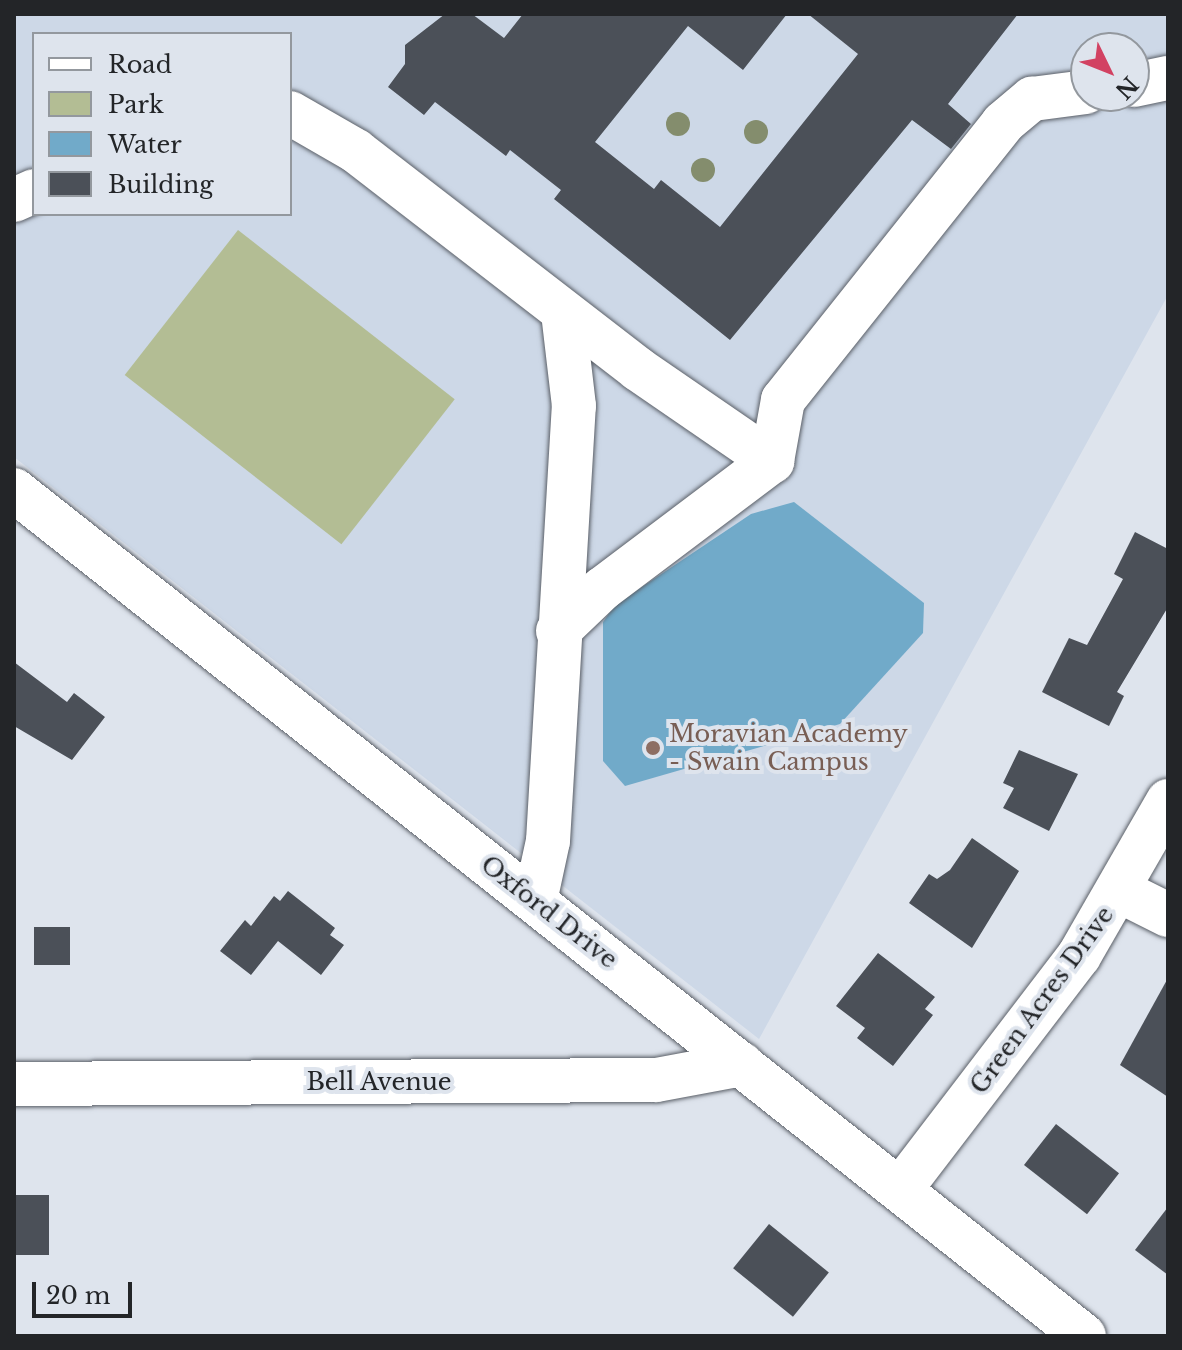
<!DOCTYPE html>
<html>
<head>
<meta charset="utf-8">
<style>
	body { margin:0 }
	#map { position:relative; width:1182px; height:1350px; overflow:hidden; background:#dee4ed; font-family:"Libre Baskerville",serif }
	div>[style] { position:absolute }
	.built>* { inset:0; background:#cdd8e7 }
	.green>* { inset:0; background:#b3bd94; transform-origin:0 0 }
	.water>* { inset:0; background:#71aac9 }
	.building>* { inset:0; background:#4b5058; transform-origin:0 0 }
	.roads { filter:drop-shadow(0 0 2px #5a5f67) drop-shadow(0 0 2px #5a5f67) }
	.minor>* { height:44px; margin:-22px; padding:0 22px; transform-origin:22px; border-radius:22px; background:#fff }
	.major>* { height:44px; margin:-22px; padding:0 22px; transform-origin:22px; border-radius:22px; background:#fff }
	.trees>* { width:24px; height:24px; margin:-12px; border-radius:50%; background:#848d6d }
	.dots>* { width:22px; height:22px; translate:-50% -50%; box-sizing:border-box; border:4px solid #dee4ed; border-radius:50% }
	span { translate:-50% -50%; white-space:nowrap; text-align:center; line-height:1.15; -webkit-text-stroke:8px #dee4ed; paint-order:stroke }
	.education-label { font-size:24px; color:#785e54 }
	.left { translate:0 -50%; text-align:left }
	.street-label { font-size:24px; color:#232528 }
	.frame { position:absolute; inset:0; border:16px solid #232528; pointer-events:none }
	.legend { position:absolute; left:32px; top:32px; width:260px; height:184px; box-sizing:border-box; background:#dee4ed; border:2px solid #93989e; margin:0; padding:10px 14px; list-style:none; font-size:24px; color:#232528 }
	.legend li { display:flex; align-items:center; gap:16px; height:40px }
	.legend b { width:40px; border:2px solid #93989e }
	.north { position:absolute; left:1070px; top:32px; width:80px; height:80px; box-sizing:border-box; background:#dee4ed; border:2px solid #93989e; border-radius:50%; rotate:133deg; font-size:22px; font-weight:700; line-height:32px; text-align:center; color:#232528 }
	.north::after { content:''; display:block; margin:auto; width:28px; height:36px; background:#d24262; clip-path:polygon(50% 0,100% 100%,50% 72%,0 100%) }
	.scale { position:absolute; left:32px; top:1282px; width:100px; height:36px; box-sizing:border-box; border:4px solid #232528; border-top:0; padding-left:10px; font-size:24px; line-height:28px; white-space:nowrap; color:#232528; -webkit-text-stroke:6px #dee4ed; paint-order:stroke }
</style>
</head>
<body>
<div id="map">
	<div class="built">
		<div style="clip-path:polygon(evenodd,14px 14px,1168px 14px,1168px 295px,759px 1039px,14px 457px,14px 14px,34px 34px,290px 34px,290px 214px,34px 214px,34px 34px,14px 14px,1086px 48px,1134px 48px,1134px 96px,1086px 96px,1086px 48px)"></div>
	</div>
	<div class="green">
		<div style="left:238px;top:230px;width:275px;height:184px;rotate:38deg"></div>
	</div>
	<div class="water">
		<div style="clip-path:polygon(794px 502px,924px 603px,923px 633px,840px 724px,625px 786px,603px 761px,603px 622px,615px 605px,751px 514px)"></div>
	</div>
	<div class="building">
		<div style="clip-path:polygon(445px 14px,472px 14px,504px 38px,523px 14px,787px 14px,743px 70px,688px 26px,595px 142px,654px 189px,661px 180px,720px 227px,858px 54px,808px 14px,1018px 14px,948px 104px,971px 124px,951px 149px,912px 120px,730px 340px,554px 199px,561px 190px,510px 150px,506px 156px,435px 102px,424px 115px,388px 87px,405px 64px,405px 45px)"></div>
		<div style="clip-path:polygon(1135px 532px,1168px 549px,1168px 607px,1117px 692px,1124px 696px,1109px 726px,1042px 692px,1069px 638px,1087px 645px,1123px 579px,1114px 574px)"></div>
		<div style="clip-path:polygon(14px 662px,67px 702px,74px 693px,105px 717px,72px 760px,14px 726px)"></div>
		<div style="clip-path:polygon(1019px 750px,1078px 774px,1049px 831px,1003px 808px,1014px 788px,1003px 783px)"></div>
		<div style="clip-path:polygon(972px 838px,1019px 871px,972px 948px,909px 903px,929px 874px,937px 879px,950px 870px)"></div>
		<div style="clip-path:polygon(288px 891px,335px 928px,330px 935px,344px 945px,321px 975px,278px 941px,251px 975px,220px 951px,245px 920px,251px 926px,274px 896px,280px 901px)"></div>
		<div style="left:34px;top:927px;width:36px;height:38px"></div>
		<div style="clip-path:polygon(878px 953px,935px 997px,925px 1009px,933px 1015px,893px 1066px,857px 1038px,865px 1028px,836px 1006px)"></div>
		<div style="clip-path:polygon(1168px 978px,1168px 1097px,1120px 1065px)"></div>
		<div style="left:1056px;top:1124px;width:80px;height:52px;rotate:38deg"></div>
		<div style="left:14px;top:1195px;width:35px;height:60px"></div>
		<div style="clip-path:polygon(1168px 1207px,1168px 1275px,1135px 1250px)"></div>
		<div style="left:769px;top:1224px;width:77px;height:57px;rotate:39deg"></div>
	</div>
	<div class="roads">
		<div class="minor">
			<div style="left:1134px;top:85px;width:35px;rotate:-12deg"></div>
			<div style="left:290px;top:113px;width:76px;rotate:29.9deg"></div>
			<div style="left:356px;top:151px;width:356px;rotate:37.7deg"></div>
			<div style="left:638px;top:369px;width:163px;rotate:34.5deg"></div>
			<div style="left:14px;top:200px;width:22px;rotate:-24deg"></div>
			<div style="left:558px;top:631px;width:61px;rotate:-43.7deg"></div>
			<div style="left:602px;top:589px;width:213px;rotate:-37deg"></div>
			<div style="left:772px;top:461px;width:62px;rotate:-79.8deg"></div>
			<div style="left:783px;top:400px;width:354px;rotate:-51.5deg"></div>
			<div style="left:1003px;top:123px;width:38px;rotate:-40deg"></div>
			<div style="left:1032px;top:99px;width:54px;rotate:-7.4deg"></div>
			<div style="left:1120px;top:891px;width:54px;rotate:26.6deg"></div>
			<div style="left:535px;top:901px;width:61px;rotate:-77.8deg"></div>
			<div style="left:548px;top:841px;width:436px;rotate:-86.6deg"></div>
			<div style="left:574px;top:406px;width:95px;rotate:-96.7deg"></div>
			<div style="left:14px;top:1084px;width:642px;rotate:-0.36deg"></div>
			<div style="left:656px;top:1080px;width:87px;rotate:-10.5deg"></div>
			<div style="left:900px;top:1190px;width:295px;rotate:-52.6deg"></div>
			<div style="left:1079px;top:956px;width:179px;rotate:-60.1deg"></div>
		</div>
		<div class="major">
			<div style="left:14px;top:490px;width:1364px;rotate:38.33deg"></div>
		</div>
	</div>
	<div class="trees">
		<div style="left:678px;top:124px"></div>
		<div style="left:756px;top:132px"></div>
		<div style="left:703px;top:170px"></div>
	</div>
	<div class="dots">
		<div style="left:653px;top:748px;background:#8d6e63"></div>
	</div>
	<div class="education-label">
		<span class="left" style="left:669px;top:748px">Moravian Academy<br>- Swain Campus</span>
	</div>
	<div class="street-label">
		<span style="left:549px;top:912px;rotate:38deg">Oxford Drive</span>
		<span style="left:1042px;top:1000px;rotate:-54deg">Green Acres Drive</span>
		<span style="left:379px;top:1082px">Bell Avenue</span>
	</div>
	<div class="frame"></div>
	<ul class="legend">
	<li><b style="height:10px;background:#fff"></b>Road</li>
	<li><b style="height:22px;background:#b3bd94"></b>Park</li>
	<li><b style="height:22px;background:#71aac9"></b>Water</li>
	<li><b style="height:22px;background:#4b5058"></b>Building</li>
	</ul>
	<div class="north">N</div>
	<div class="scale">20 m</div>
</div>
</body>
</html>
